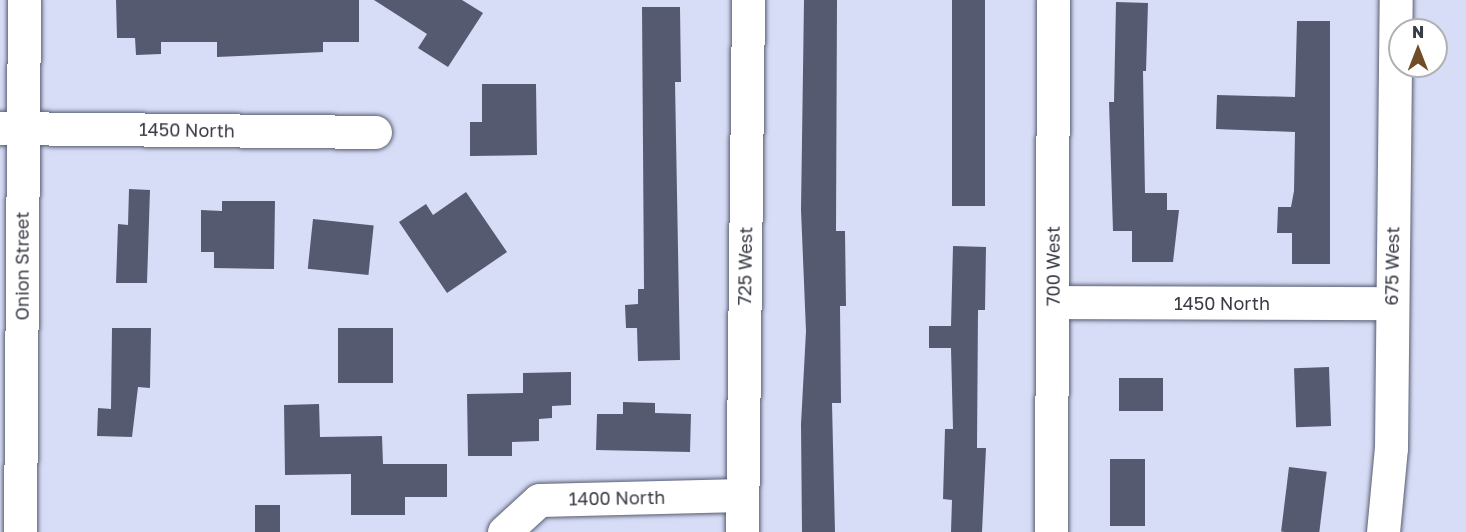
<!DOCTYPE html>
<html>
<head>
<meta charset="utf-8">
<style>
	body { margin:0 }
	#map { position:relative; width:1466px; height:532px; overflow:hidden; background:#d7ddf6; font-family:"Golos Text",sans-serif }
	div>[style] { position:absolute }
	.building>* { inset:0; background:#565a70; transform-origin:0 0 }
	.roads { filter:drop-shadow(0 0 2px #585d72) drop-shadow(0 0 2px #585d72) }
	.minor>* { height:33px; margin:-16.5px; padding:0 16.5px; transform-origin:16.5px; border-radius:16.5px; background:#fff }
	span { translate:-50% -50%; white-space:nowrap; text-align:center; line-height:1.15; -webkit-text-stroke:6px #fff; paint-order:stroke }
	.street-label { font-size:18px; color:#3a3c46 }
	.north { position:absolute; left:1388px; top:18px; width:60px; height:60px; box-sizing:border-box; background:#fff; border:2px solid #b0b1b5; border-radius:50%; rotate:0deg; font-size:16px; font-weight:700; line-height:24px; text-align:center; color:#3a3c46 }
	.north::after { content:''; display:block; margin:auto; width:21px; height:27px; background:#714d27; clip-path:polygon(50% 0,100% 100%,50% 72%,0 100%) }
</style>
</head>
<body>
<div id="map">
	<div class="building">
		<div style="clip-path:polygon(116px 0,359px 0,359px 42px,323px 42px,323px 52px,217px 57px,217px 42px,161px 42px,161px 54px,136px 55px,135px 38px,117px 38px)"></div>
		<div style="clip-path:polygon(374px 0,462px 0,483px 13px,448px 67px,418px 48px,427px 34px)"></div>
		<div style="clip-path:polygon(804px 0,837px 0,836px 231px,845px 231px,846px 306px,840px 306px,841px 403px,832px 403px,835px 532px,802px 532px,801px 424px,806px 331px,801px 210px)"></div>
		<div style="left:952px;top:0;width:33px;height:206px"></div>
		<div style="clip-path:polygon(1116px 2px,1148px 3px,1146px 71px,1143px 71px,1145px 193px,1167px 193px,1167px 210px,1179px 210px,1173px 262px,1132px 262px,1132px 231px,1113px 231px,1109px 102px,1114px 102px)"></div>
		<div style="clip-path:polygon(642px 7px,680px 7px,681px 82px,675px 82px,680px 360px,638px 361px,637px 328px,626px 328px,625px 305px,638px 304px,638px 289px,644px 289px)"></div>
		<div style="clip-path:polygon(1297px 21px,1330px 21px,1330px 264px,1292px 264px,1292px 233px,1277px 233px,1278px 207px,1291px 207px,1294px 191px,1295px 132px,1216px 129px,1217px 95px,1295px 97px)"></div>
		<div style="clip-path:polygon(482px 84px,536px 84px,537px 155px,470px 156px,470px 122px,482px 122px)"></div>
		<div style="clip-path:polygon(129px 189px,150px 190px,147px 283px,116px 283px,118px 224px,128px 225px)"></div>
		<div style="clip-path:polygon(466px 192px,507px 252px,447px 293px,399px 222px,426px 204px,433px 215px)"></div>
		<div style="clip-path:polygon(222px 201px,275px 201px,274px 269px,214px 268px,214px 252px,201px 252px,201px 210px,222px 211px)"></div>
		<div style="left:313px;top:219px;width:61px;height:50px;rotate:6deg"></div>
		<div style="clip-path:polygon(953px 246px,986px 247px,985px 310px,978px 310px,977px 448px,986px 448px,982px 532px,951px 532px,952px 500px,943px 499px,945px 429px,953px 429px,951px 348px,929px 348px,929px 326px,951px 326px)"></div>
		<div style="clip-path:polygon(112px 328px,151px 328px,150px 388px,138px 387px,132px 437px,97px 436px,98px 408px,111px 409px)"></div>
		<div style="left:338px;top:328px;width:55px;height:55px"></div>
		<div style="left:1329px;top:367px;width:59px;height:35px;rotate:88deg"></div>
		<div style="clip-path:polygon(571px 372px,571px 405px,552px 406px,552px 418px,539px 419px,539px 441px,512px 442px,512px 456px,468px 456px,467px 394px,523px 393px,523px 373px)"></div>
		<div style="left:1163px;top:378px;width:33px;height:44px;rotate:90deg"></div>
		<div style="clip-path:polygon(623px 402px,655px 403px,655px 413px,691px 414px,690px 452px,596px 450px,597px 414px,623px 414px)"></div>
		<div style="clip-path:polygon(319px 404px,320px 437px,382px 436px,383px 464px,447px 464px,447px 497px,405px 497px,405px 515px,351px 515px,351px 474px,285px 475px,284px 405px)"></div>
		<div style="left:1110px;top:459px;width:35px;height:67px"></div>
		<div style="left:1289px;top:467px;width:38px;height:65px;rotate:7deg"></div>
		<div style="left:255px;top:505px;width:25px;height:27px"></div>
	</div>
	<div class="roads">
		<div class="minor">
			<div style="left:0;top:128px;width:375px;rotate:0.6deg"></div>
			<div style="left:1053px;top:302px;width:338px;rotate:0.2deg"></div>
			<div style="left:20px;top:532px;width:532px;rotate:-89.57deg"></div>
			<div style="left:504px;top:532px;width:47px;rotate:-42.4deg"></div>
			<div style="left:539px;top:500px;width:203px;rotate:-1.4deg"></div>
			<div style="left:742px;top:532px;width:532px;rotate:-89.35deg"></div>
			<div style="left:1051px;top:532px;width:532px;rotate:-89.78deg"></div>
			<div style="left:1383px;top:532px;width:84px;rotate:-84.6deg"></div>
			<div style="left:1391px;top:448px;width:448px;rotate:-89.4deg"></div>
		</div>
	</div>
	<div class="street-label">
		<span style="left:187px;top:130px;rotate:1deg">1450 North</span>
		<span style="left:22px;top:266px;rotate:-90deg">Onion Street</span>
		<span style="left:745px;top:266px;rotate:-89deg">725 West</span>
		<span style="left:1053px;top:266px;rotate:-90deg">700 West</span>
		<span style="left:1392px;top:266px;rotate:-89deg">675 West</span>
		<span style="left:1222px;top:303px">1450 North</span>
		<span style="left:617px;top:498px;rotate:-1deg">1400 North</span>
	</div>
	<div class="north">N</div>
</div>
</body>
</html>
